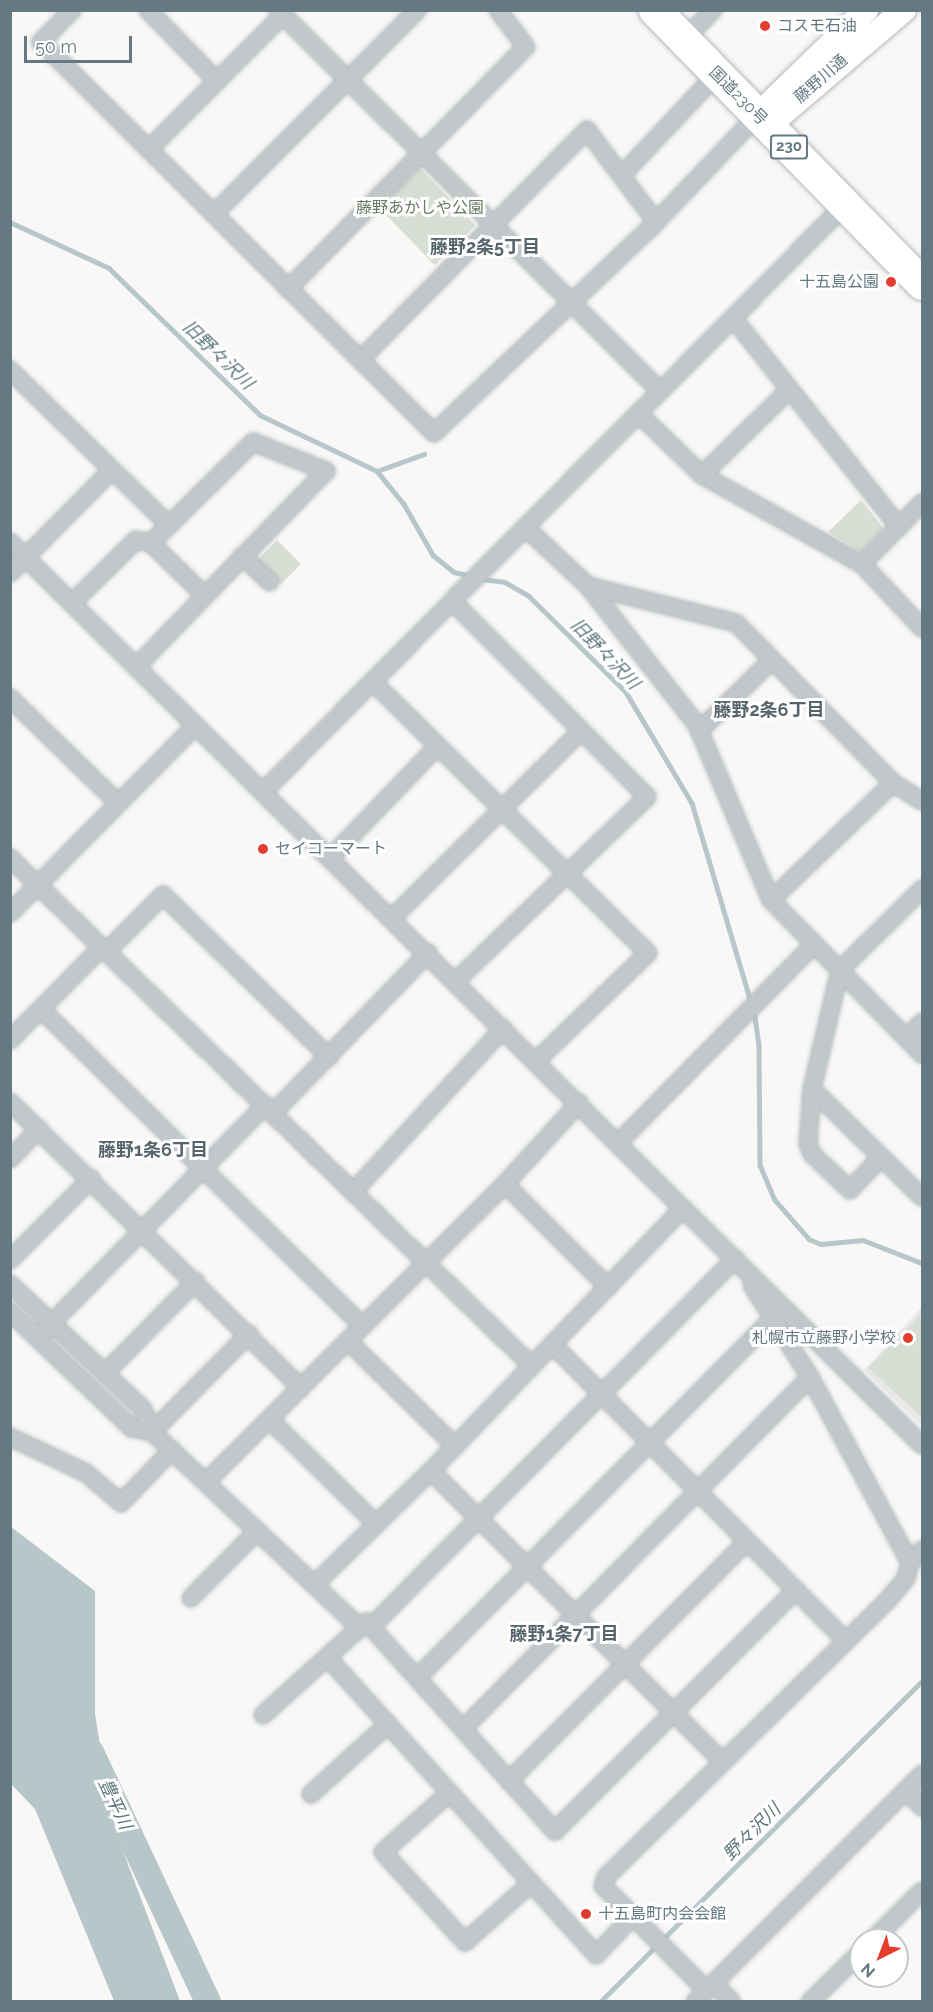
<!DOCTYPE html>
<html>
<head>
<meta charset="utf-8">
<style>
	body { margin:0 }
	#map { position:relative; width:933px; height:2012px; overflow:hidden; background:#f9f8f6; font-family:Raleway,"Noto Sans JP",sans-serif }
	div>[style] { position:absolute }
	.built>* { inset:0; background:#e7e8e7 }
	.green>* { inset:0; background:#d9ded5; transform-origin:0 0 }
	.water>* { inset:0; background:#b7c7c9 }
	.stream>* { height:4.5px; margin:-2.25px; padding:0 2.25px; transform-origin:2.25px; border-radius:2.25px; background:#b7c7c9 }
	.river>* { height:26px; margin:-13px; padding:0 13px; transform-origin:13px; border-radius:13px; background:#b7c7c9 }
	.roads { filter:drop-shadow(0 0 2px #b2babd) drop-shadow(0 0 2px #b2babd) }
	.street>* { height:16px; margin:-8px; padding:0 8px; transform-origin:8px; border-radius:8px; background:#c2c7ca }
	.secondary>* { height:24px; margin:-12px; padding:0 12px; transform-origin:12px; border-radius:12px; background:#fff }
	.highway>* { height:32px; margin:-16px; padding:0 16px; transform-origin:16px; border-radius:16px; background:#fff }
	.dots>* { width:16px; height:16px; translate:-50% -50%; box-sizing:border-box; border:3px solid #fff; border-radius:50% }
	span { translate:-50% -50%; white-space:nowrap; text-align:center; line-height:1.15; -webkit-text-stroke:6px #fff; paint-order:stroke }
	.shield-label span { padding:2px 4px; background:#fff; border:2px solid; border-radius:4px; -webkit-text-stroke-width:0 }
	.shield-label { font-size:15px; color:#647981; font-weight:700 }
	.poi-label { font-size:16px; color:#647981 }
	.left { translate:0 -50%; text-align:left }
	.right { translate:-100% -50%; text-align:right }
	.street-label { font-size:16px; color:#647981 }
	.park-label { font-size:16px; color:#6a7963 }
	.neighbourhood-label { font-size:18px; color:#56656c; font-weight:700 }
	.water-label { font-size:18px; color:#5e787b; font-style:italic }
	.frame { position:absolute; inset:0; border:12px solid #647981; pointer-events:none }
	.north { position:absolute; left:849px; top:1928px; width:60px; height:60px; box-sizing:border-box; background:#fff; border:2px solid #c1c9cd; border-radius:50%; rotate:222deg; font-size:16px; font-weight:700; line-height:24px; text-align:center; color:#647981 }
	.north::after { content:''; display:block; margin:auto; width:21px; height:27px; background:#e23d2d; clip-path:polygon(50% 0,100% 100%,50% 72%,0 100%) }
	.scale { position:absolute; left:24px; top:36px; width:108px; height:27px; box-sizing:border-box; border:3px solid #647981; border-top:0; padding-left:8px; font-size:18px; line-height:21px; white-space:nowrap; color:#647981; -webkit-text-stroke:4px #fff; paint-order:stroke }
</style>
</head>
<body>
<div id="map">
	<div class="built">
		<div style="clip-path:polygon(922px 1307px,922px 1426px,864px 1370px)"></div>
	</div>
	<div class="green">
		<div style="left:420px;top:168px;width:80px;height:57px;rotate:46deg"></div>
		<div style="clip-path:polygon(861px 500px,884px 529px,861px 552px,828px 532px)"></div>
		<div style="left:277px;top:540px;width:34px;height:29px;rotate:45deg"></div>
		<div style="clip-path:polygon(922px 1313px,922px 1417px,868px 1368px)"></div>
	</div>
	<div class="water">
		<div style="clip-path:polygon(10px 1526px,95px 1591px,95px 1714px,113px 1825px,180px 2001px,114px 2001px,35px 1809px,11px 1784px)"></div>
	</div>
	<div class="stream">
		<div style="left:10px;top:222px;width:109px;rotate:24.9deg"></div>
		<div style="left:109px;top:268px;width:211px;rotate:44.2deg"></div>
		<div style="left:260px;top:415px;width:130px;rotate:25.6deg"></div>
		<div style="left:377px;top:471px;width:43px;rotate:50.7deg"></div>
		<div style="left:404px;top:504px;width:59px;rotate:60.4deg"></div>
		<div style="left:433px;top:555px;width:27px;rotate:39deg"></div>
		<div style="left:454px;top:572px;width:17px;rotate:13deg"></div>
		<div style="left:377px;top:471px;width:50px;rotate:-19.9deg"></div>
		<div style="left:482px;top:579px;width:23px;rotate:7deg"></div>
		<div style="left:505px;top:582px;width:28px;rotate:30deg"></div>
		<div style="left:529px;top:596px;width:136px;rotate:44.7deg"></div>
		<div style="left:626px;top:692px;width:129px;rotate:59.3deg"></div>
		<div style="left:692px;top:803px;width:208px;rotate:73.5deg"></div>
		<div style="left:754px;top:1010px;width:36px;rotate:82deg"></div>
		<div style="left:759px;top:1046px;width:119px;rotate:89.5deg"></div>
		<div style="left:760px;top:1165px;width:38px;rotate:67deg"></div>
		<div style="left:775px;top:1200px;width:52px;rotate:48.9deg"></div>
		<div style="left:809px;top:1239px;width:13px;rotate:23deg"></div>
		<div style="left:821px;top:1244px;width:42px;rotate:-5.4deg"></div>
		<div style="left:863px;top:1240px;width:63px;rotate:21.3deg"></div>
		<div style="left:663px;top:1939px;width:366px;rotate:-44.9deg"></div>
		<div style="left:600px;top:2002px;width:81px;rotate:-45deg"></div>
	</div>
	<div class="river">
		<div style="left:91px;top:1752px;width:276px;rotate:64.9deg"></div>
	</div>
	<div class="roads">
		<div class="street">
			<div style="left:72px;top:10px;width:45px;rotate:134.1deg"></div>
			<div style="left:41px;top:42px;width:554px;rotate:44.85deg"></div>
			<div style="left:434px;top:433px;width:306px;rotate:-43.5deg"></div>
			<div style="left:656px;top:222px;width:148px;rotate:-46.4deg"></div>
			<div style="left:148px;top:10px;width:99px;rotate:45.8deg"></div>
			<div style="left:278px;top:10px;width:540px;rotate:44.92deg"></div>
			<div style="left:684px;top:40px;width:42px;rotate:-46deg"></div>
			<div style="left:149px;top:149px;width:190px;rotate:-45deg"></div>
			<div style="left:622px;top:175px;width:139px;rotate:-46.8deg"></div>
			<div style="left:214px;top:214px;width:288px;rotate:-45.1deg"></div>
			<div style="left:288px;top:289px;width:339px;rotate:-45.5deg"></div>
			<div style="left:526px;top:47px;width:46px;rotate:-127.1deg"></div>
			<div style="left:733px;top:318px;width:267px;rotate:51.5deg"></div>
			<div style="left:360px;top:360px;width:323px;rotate:-45.4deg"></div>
			<div style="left:587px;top:130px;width:115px;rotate:53.1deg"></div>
			<div style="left:10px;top:370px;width:222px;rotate:44.3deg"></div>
			<div style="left:638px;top:413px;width:89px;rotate:44.1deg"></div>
			<div style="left:702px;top:475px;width:183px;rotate:29.1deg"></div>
			<div style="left:862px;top:564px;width:88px;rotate:46.8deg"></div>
			<div style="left:702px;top:475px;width:122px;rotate:-44.3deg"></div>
			<div style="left:525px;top:527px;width:86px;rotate:43.1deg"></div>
			<div style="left:588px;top:586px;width:177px;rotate:51.9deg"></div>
			<div style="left:697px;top:725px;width:190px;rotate:67.1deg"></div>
			<div style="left:771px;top:900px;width:216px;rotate:45.6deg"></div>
			<div style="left:10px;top:542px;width:1283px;rotate:44.72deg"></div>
			<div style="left:151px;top:543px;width:74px;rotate:44.5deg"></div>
			<div style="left:242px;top:556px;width:38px;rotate:43deg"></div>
			<div style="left:862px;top:564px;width:86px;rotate:-45.5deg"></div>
			<div style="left:10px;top:573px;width:145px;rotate:-45.3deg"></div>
			<div style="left:588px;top:586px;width:153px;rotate:14deg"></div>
			<div style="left:736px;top:623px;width:224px;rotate:45.5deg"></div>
			<div style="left:893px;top:783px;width:169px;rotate:136.2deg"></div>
			<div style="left:452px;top:601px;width:276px;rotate:45.1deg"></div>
			<div style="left:647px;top:797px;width:265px;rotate:136.1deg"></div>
			<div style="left:73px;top:602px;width:88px;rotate:-44.5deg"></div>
			<div style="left:136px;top:540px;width:15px;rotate:11deg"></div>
			<div style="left:151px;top:543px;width:144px;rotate:-44.7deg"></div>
			<div style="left:253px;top:442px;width:79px;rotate:21.7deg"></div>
			<div style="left:326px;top:471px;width:272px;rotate:134.1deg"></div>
			<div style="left:373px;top:682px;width:386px;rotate:44.6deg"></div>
			<div style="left:648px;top:953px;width:156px;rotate:136deg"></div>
			<div style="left:10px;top:698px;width:151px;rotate:44.2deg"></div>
			<div style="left:699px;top:731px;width:102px;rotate:-44.2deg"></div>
			<div style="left:893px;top:783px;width:34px;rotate:32deg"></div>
			<div style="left:264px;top:791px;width:825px;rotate:-45.25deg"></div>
			<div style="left:331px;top:857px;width:154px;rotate:-46.1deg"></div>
			<div style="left:10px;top:858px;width:727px;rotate:44.22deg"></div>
			<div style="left:10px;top:913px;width:264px;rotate:-45.3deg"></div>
			<div style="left:392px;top:918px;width:266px;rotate:-44.7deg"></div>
			<div style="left:106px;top:952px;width:81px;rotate:-45deg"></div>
			<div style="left:163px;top:895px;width:232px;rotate:44.3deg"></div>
			<div style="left:41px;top:1009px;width:452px;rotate:44.6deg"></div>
			<div style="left:907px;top:1038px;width:22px;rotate:-47deg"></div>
			<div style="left:10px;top:1040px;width:131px;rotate:-45.3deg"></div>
			<div style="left:812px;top:1089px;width:154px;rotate:44.5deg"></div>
			<div style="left:10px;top:1102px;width:408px;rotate:44.5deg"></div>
			<div style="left:273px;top:1113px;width:223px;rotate:-45.9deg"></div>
			<div style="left:619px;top:1142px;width:278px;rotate:-45.4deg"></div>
			<div style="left:881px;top:1157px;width:45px;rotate:133.2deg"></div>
			<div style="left:850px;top:1190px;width:52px;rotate:-136.5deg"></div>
			<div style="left:812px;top:1154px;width:12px;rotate:-110deg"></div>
			<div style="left:808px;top:1143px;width:54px;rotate:-85.8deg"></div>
			<div style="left:812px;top:1089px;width:122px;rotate:-76.8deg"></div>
			<div style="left:840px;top:970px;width:115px;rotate:-44.6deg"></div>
			<div style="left:10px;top:1159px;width:42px;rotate:-46deg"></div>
			<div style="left:505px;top:1184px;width:146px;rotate:45deg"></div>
			<div style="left:353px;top:1192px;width:222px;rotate:-47.4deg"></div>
			<div style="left:10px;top:1260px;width:115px;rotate:-45deg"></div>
			<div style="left:10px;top:1284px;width:183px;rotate:43.2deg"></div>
			<div style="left:143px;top:1409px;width:25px;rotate:69deg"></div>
			<div style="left:152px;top:1432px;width:286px;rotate:43.3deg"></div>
			<div style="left:752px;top:1285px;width:109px;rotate:57.8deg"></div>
			<div style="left:810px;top:1377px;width:211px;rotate:61.7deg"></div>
			<div style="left:10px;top:1312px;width:168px;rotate:43.6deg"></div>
			<div style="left:132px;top:1428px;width:20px;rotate:11deg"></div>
			<div style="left:38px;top:1337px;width:325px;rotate:-45.6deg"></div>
			<div style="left:348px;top:1341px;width:150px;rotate:44.5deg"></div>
			<div style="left:552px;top:1344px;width:416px;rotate:45.3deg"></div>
			<div style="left:105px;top:1373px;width:129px;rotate:-45.3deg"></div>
			<div style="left:270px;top:1420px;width:146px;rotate:44.4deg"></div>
			<div style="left:152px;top:1432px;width:138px;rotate:-45.3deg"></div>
			<div style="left:10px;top:1437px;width:84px;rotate:25.3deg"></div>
			<div style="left:86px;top:1473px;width:46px;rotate:40.6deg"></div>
			<div style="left:121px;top:1503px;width:74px;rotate:-46.1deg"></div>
			<div style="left:431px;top:1471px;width:409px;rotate:44.9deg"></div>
			<div style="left:206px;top:1482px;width:422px;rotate:-44.9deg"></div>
			<div style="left:505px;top:1184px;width:110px;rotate:-47.6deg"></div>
			<div style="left:314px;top:1585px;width:163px;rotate:-44.3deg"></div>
			<div style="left:431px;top:1471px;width:364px;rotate:-46.2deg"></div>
			<div style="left:191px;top:1598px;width:93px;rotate:-45.4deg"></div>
			<div style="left:371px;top:1627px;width:275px;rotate:48deg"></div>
			<div style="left:555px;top:1831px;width:341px;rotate:-45deg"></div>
			<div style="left:328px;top:1658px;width:400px;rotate:47.9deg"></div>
			<div style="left:596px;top:1955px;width:54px;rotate:-46.5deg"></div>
			<div style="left:417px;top:1678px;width:508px;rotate:-45.32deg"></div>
			<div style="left:263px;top:1715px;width:139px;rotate:-42.1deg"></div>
			<div style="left:366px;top:1622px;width:7px;rotate:45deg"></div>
			<div style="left:371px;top:1627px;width:518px;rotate:-45.31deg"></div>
			<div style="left:463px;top:1729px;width:494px;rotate:-45.4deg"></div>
			<div style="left:509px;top:1781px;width:337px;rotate:-45.2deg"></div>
			<div style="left:906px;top:1791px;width:23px;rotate:45deg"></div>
			<div style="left:311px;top:1794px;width:104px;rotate:-42.3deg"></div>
			<div style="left:448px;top:1794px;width:87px;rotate:138.3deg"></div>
			<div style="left:383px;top:1852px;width:122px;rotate:47.7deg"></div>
			<div style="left:465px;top:1942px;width:86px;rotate:-41.7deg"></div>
			<div style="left:873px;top:1940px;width:69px;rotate:-45deg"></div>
			<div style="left:714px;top:1983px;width:26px;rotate:47deg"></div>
			<div style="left:706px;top:1990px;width:146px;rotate:-134.7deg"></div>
			<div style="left:603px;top:1886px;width:9px;rotate:-72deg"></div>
			<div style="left:606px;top:1877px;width:394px;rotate:-44.5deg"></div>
			<div style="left:887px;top:1601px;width:30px;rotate:-50deg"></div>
			<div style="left:906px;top:1578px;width:16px;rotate:-75deg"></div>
			<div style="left:910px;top:1563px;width:18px;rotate:-47deg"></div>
			<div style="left:695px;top:2002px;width:322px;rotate:-45.1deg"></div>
			<div style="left:810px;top:2002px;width:71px;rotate:-44.4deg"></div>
		</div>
		<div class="secondary">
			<div style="left:758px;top:115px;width:151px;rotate:-44.2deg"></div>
			<div style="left:768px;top:126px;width:179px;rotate:-40.5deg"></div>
		</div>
		<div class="highway">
			<div style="left:655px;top:10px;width:383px;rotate:45.7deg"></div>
		</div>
	</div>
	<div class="dots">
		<div style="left:765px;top:26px;background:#e23d2d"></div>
		<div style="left:891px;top:282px;background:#e23d2d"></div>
		<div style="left:263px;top:849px;background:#e23d2d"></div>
		<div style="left:908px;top:1338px;background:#e23d2d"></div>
		<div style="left:586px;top:1914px;background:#e23d2d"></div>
	</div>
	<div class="shield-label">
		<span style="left:789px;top:147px">230</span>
	</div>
	<div class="poi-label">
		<span class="left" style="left:777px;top:26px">コスモ石油</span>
		<span class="right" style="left:879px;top:282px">十五島公園</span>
		<span class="left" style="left:275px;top:849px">セイコーマート</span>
		<span class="right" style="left:896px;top:1338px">札幌市立藤野小学校</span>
		<span class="left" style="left:598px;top:1914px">十五島町内会会館</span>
	</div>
	<div class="street-label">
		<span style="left:821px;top:79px;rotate:-41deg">藤野川通</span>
		<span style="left:738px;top:96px;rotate:45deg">国道230号</span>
	</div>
	<div class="park-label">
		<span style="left:420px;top:208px">藤野あかしや公園</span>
	</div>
	<div class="neighbourhood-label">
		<span style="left:485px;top:247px">藤野2条5丁目</span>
		<span style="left:769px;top:710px">藤野2条6丁目</span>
		<span style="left:153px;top:1150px">藤野1条6丁目</span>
		<span style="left:564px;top:1634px">藤野1条7丁目</span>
	</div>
	<div class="water-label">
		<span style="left:218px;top:355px;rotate:44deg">旧野々沢川</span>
		<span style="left:605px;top:654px;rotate:46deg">旧野々沢川</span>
		<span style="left:115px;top:1804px;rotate:65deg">豊平川</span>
		<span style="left:752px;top:1832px;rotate:-45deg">野々沢川</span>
	</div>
	<div class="frame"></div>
	<div class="north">N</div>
	<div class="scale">50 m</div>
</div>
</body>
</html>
